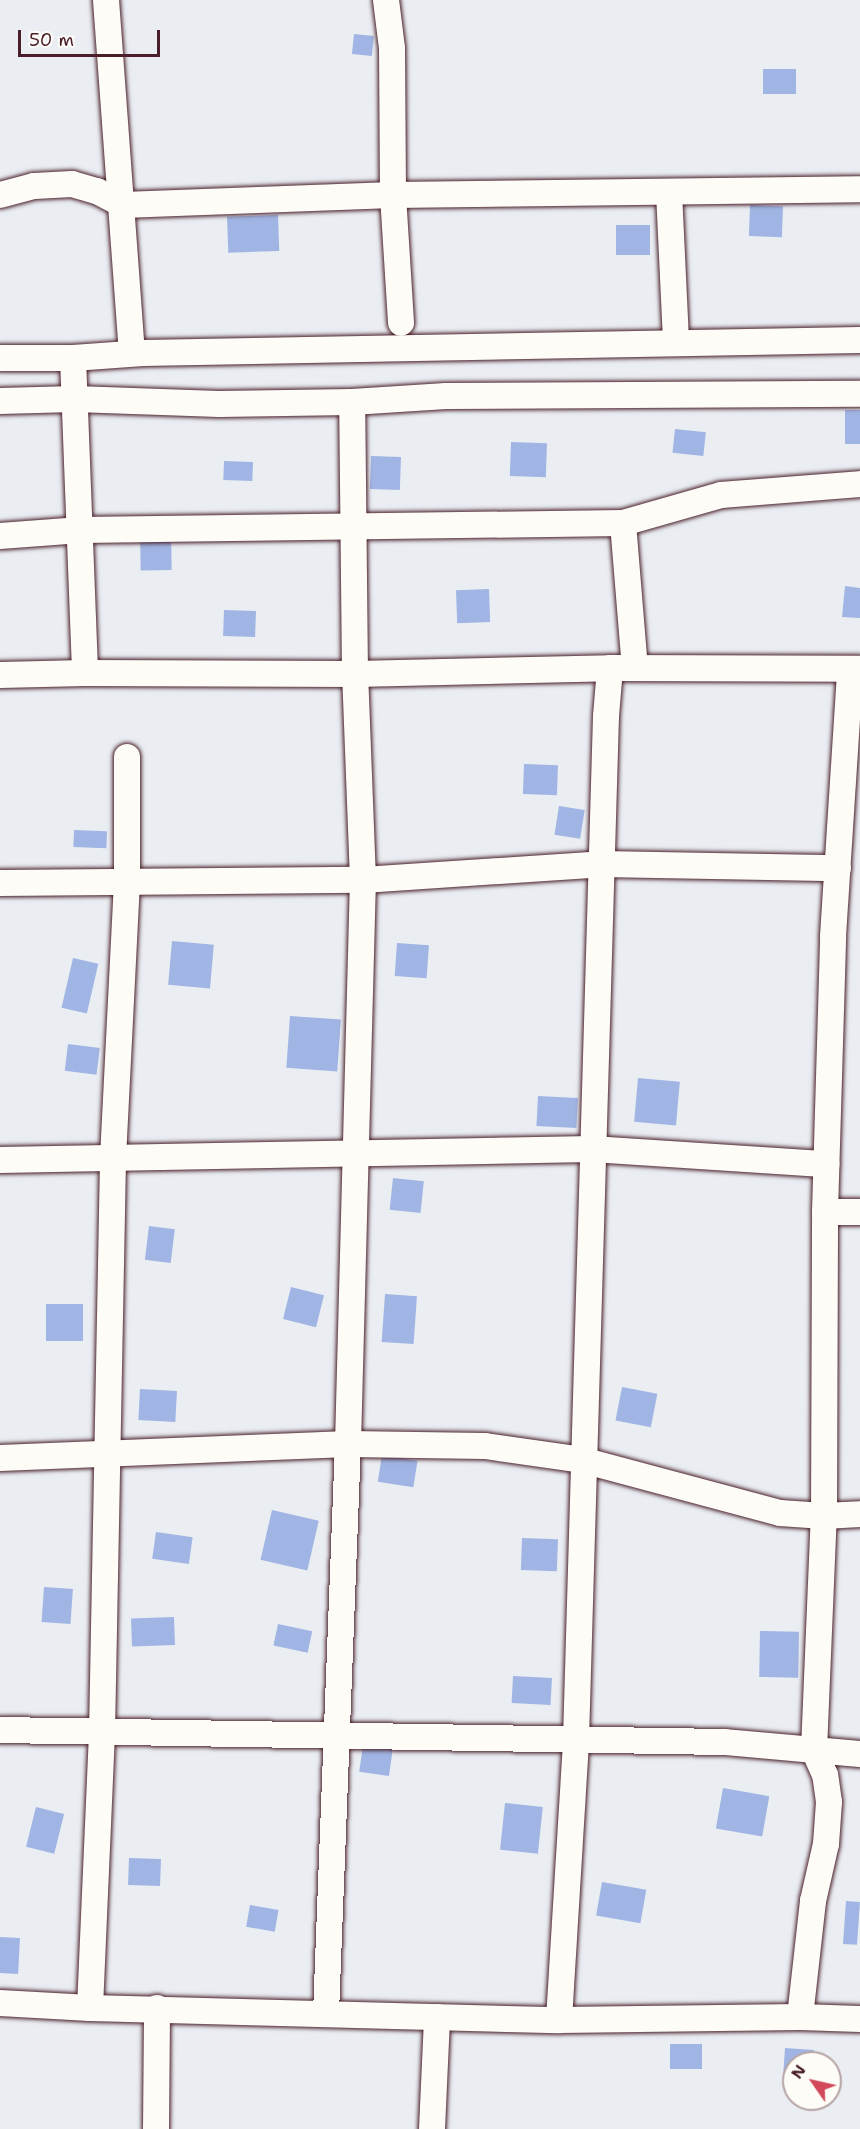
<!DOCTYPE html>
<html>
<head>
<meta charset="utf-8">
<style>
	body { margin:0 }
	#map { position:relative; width:860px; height:2129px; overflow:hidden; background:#eaeef3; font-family:"Shantell Sans",sans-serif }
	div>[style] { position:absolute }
	.building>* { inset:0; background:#a0b5e3; transform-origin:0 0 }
	.roads { filter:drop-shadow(0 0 2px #4a1f2b) drop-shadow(0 0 2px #4a1f2b) }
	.minor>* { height:26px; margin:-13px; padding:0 13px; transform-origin:13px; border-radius:13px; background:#fdfcf7 }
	span { translate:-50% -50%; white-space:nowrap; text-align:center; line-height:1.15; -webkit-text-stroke:4.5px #fdfcf7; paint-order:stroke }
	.north { position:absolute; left:782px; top:2051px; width:60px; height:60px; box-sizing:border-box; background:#fdfcf7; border:2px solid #b5a4a5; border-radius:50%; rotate:304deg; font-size:16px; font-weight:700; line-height:24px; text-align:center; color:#4a1f2b }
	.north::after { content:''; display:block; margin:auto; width:21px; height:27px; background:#d1495b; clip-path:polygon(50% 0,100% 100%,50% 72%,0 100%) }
	.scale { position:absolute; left:18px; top:30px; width:142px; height:27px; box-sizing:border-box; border:3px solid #4a1f2b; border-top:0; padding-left:8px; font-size:18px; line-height:21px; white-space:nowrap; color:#4a1f2b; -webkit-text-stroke:4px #fdfcf7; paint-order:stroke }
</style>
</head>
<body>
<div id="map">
	<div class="building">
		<div style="left:354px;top:34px;width:20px;height:20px;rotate:6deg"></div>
		<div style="left:763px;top:69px;width:33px;height:25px"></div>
		<div style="left:750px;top:205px;width:33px;height:31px;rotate:2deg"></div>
		<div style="left:278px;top:215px;width:36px;height:51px;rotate:88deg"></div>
		<div style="left:616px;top:225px;width:34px;height:30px"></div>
		<div style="left:845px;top:410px;width:15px;height:34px"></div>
		<div style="left:675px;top:429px;width:31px;height:24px;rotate:6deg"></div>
		<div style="left:511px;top:442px;width:36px;height:34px;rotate:2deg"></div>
		<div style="left:371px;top:456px;width:30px;height:33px;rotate:2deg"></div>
		<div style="left:224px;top:461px;width:29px;height:19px;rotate:2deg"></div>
		<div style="left:171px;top:531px;width:39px;height:31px;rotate:89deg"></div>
		<div style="clip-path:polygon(845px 586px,860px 588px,860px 618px,842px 617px)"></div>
		<div style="left:489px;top:589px;width:33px;height:33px;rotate:88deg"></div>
		<div style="left:224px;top:610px;width:32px;height:26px;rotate:2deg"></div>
		<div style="left:524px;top:764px;width:34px;height:30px;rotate:2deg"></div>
		<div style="left:559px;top:806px;width:26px;height:29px;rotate:9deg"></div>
		<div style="left:74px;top:830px;width:33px;height:17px;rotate:2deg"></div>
		<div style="left:172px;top:941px;width:42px;height:44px;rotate:5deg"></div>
		<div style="left:397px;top:943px;width:32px;height:33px;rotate:4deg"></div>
		<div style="left:73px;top:958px;width:26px;height:51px;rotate:13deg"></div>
		<div style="left:290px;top:1016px;width:51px;height:52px;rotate:4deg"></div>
		<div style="left:68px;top:1044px;width:32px;height:27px;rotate:7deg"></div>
		<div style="left:638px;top:1078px;width:42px;height:44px;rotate:5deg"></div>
		<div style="left:538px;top:1096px;width:40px;height:30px;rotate:3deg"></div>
		<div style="left:393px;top:1178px;width:31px;height:32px;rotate:6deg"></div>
		<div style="left:149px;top:1226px;width:26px;height:34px;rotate:7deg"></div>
		<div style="left:291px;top:1287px;width:34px;height:33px;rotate:14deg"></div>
		<div style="left:385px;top:1294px;width:32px;height:48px;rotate:4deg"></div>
		<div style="left:46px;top:1304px;width:37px;height:37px"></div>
		<div style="left:622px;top:1387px;width:36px;height:34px;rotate:11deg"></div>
		<div style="left:140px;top:1389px;width:37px;height:31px;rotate:3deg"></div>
		<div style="left:382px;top:1455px;width:36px;height:27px;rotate:9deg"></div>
		<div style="left:272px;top:1510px;width:48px;height:51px;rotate:13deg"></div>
		<div style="left:156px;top:1532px;width:37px;height:27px;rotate:8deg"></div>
		<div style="left:522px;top:1538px;width:36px;height:32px;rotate:2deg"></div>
		<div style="left:44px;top:1587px;width:29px;height:35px;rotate:4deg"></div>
		<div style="left:174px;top:1617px;width:28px;height:43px;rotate:88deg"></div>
		<div style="left:278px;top:1624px;width:35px;height:22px;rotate:12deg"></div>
		<div style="left:760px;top:1631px;width:39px;height:46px;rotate:1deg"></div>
		<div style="left:513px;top:1676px;width:39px;height:27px;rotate:3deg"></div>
		<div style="left:363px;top:1745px;width:30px;height:27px;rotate:8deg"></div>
		<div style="left:723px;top:1788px;width:47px;height:41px;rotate:10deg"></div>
		<div style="left:505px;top:1803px;width:38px;height:47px;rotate:6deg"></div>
		<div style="left:36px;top:1807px;width:29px;height:41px;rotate:14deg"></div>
		<div style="left:129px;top:1858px;width:32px;height:27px;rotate:2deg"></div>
		<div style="left:602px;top:1882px;width:45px;height:34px;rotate:10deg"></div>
		<div style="left:846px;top:1901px;width:14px;height:43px;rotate:4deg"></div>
		<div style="left:250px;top:1905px;width:29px;height:22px;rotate:10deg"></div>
		<div style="left:0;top:1937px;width:20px;height:36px;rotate:3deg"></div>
		<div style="left:670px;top:2044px;width:32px;height:25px"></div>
		<div style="clip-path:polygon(785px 2048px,814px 2050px,813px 2063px,794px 2063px,794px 2078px,783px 2078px)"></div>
	</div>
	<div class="roads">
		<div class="minor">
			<div style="left:106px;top:0;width:354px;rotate:85.8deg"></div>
			<div style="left:386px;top:0;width:48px;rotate:82.9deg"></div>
			<div style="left:392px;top:48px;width:147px;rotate:89.6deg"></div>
			<div style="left:393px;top:195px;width:128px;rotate:86.4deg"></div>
			<div style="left:669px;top:192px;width:151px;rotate:87.3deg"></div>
			<div style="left:0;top:195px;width:35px;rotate:-15deg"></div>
			<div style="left:34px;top:186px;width:38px;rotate:-3deg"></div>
			<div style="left:72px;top:184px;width:26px;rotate:16deg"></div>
			<div style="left:97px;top:191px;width:30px;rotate:28deg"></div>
			<div style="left:123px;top:205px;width:270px;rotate:-2.1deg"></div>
			<div style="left:393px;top:195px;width:467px;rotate:-0.7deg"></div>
			<div style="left:0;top:358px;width:73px"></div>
			<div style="left:73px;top:358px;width:70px;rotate:-4.1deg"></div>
			<div style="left:143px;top:353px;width:717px;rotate:-1.04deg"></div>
			<div style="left:73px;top:358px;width:315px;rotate:87.8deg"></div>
			<div style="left:0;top:401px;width:75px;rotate:-1.5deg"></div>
			<div style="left:75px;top:399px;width:144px;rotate:2deg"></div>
			<div style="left:219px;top:404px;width:133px;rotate:-0.9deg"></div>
			<div style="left:352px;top:402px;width:94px;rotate:-3.7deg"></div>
			<div style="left:446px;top:396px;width:414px;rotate:-0.3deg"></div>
			<div style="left:623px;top:523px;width:145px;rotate:85.3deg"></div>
			<div style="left:0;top:536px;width:81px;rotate:-4.2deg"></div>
			<div style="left:81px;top:530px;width:542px;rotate:-0.74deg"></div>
			<div style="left:623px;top:523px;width:102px;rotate:-15.9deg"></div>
			<div style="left:721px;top:495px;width:139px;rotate:-4.5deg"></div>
			<div style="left:0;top:675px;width:85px;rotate:-1.3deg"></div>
			<div style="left:85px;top:673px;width:270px;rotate:0.2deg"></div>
			<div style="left:355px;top:674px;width:255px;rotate:-1.3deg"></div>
			<div style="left:610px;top:668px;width:250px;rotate:0.2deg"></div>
			<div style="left:0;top:883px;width:363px;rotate:-0.5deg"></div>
			<div style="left:363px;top:880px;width:239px;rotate:-3.8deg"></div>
			<div style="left:601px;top:864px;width:237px;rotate:1deg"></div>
			<div style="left:0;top:1160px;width:592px;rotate:-1.06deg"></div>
			<div style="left:592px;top:1149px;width:235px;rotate:3.7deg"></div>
			<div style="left:825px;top:1212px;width:35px"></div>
			<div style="left:0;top:1458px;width:348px;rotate:-2.3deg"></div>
			<div style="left:348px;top:1444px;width:137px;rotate:0.8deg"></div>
			<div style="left:485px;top:1446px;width:98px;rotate:8.2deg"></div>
			<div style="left:582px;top:1460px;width:205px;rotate:15deg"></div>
			<div style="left:780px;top:1513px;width:44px;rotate:3.9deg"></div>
			<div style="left:824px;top:1516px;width:36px;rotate:-3deg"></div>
			<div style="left:0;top:1730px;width:725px;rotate:0.95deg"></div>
			<div style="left:725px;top:1742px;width:136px;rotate:5.1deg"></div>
			<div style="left:0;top:2003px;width:90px;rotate:3.2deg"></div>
			<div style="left:90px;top:2008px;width:469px;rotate:1.5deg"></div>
			<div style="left:559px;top:2020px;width:241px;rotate:-0.7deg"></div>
			<div style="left:800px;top:2017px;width:60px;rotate:1.9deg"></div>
			<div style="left:90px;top:2008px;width:275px;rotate:-87.5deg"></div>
			<div style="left:102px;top:1733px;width:575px;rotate:-88.9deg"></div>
			<div style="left:113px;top:1158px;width:276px;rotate:-87.1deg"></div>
			<div style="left:127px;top:882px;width:125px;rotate:-90deg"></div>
			<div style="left:326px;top:2013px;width:569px;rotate:-87.79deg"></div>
			<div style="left:348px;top:1444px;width:564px;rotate:-88.48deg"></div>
			<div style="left:363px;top:880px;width:206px;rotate:-92.2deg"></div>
			<div style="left:355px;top:674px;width:272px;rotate:-90.6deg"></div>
			<div style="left:800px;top:2017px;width:117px;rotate:-83.6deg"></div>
			<div style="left:813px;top:1901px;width:58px;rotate:-77.2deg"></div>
			<div style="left:826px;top:1844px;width:42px;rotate:-85.9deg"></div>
			<div style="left:829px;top:1802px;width:27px;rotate:-98deg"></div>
			<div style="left:825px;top:1775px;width:27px;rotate:-114deg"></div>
			<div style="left:814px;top:1750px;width:234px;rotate:-87.6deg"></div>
			<div style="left:824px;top:1516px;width:304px;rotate:-89.8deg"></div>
			<div style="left:825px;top:1212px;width:276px;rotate:-88.3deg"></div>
			<div style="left:833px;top:936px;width:267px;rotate:-86.3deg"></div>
			<div style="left:559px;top:2020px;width:282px;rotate:-86.5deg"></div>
			<div style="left:576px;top:1739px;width:1023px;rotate:-88.32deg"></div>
			<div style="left:606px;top:716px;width:48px;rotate:-85.2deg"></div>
			<div style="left:156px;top:2129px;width:121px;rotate:-89.5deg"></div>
			<div style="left:432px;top:2129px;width:112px;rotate:-87.4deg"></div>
		</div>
	</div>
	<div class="north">N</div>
	<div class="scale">50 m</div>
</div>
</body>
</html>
